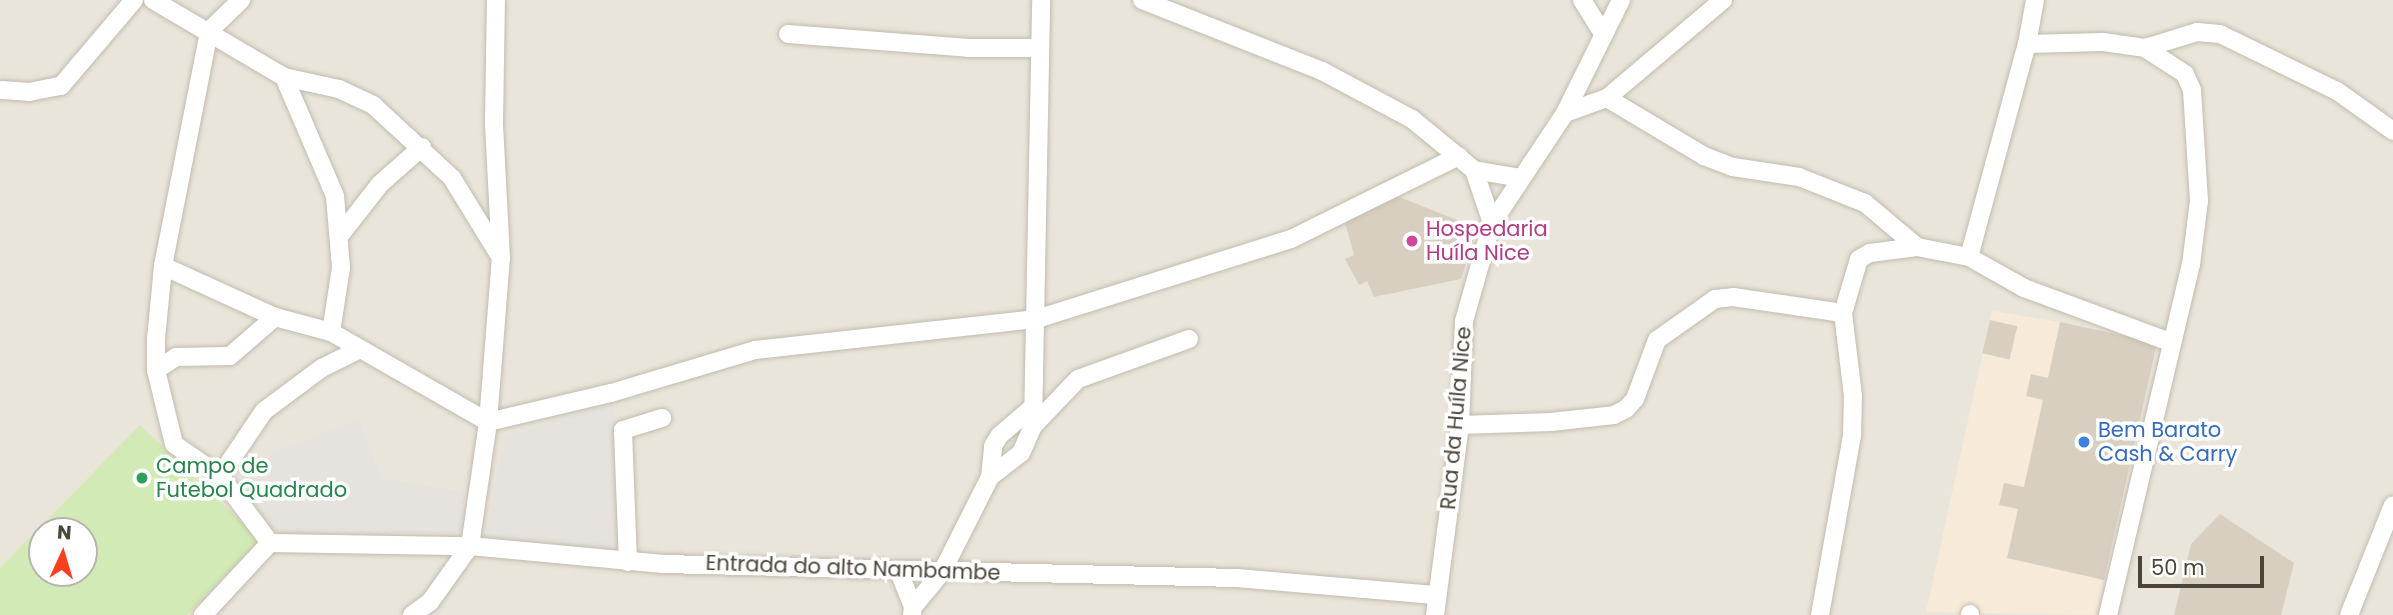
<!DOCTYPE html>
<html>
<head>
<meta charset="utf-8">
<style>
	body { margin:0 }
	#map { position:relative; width:2393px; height:615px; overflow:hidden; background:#f6f3ec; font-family:Poppins,sans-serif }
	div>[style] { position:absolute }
	.residential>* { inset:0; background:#eae5da }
	.commercial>* { inset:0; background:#f7ead8 }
	.industrial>* { inset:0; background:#e6e2dd }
	.green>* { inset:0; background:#d2eab5 }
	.building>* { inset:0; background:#d8cfc1; transform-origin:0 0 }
	.roads { filter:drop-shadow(0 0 2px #c2bbae) drop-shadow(0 0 2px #c2bbae) }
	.minor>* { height:18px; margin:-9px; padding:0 9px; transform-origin:9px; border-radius:9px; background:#fff }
	.dots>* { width:19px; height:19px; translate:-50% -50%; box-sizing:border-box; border:4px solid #fff; border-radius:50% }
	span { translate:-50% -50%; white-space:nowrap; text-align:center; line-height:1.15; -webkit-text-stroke:7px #fff; paint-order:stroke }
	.hotel-label { font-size:21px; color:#b23c85 }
	.left { translate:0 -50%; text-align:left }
	.street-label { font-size:21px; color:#4b4439 }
	.shop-label { font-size:21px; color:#366cbe }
	.leisure-label { font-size:21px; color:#27864d }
	.north { position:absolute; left:28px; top:517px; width:70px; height:70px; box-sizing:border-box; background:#fff; border:2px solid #b7b4b0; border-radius:50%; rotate:4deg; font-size:19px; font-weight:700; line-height:28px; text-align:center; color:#4b4439 }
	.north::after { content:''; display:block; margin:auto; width:24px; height:32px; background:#fc3f1d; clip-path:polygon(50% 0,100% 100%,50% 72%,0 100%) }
	.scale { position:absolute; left:2138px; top:556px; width:126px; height:32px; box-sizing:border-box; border:4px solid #4b4439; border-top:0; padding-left:9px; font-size:21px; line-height:24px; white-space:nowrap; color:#4b4439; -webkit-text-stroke:5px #fff; paint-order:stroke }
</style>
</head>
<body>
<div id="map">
	<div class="residential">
		<div style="clip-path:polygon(evenodd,0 0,2393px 0,2393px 615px,0 615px,0 0,42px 531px,84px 531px,84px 573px,42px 573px,42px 531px)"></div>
	</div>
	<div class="commercial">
		<div style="clip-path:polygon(1992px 311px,2060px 322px,2104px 580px,2097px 615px,1926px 612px)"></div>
	</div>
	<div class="industrial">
		<div style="clip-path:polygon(613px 402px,622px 551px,487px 537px,503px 437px)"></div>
		<div style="clip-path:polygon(358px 419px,382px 479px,466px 492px,459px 533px,275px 534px,230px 470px)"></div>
	</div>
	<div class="green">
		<div style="clip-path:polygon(evenodd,140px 425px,260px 540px,187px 615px,0 615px,0 568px,140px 425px,42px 531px,84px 531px,84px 573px,42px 573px,42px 531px)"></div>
	</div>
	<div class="building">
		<div style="clip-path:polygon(1387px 192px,1477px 228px,1461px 279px,1374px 297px,1367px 281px,1359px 285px,1345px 259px,1354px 255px,1344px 219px)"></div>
		<div style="left:1990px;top:320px;width:28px;height:34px;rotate:13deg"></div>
		<div style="clip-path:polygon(2060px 322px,2157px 343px,2104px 580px,2007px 558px,2018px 509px,1999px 505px,2004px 483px,2024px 487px,2043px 400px,2026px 396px,2031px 374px,2048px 378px)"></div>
		<div style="clip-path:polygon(2220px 514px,2294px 563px,2281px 615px,2174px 615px,2191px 544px)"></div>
	</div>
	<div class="roads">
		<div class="minor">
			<div style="left:153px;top:0;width:152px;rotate:30.4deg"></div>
			<div style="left:284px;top:77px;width:56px;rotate:12.3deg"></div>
			<div style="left:339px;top:89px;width:38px;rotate:25deg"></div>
			<div style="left:373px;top:105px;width:108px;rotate:42.7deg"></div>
			<div style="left:452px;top:178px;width:88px;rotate:58.5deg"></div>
			<div style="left:1142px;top:0;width:193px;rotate:21.5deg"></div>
			<div style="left:1322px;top:71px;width:102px;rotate:28.1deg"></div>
			<div style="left:1412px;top:119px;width:80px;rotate:39.4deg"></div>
			<div style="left:1474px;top:170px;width:56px;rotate:71.2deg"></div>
			<div style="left:1582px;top:0;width:40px;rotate:58deg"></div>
			<div style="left:788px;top:34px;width:181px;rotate:4.4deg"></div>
			<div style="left:968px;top:48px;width:72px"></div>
			<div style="left:2027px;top:44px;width:76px;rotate:-1.5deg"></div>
			<div style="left:2103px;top:42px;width:42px;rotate:8.1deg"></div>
			<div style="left:2145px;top:48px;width:54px;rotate:-17.1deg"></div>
			<div style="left:2197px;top:32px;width:23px;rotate:5deg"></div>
			<div style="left:2220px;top:34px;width:130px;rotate:26deg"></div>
			<div style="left:2337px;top:91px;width:69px;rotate:35.5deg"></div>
			<div style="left:284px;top:77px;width:129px;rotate:66.8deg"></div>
			<div style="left:335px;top:196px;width:72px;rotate:85.2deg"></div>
			<div style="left:341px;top:268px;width:65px;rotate:98.9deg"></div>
			<div style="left:2px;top:90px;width:27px;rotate:4deg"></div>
			<div style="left:29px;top:92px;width:33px;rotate:-11deg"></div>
			<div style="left:61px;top:86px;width:113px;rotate:-49.7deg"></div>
			<div style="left:1607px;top:98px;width:113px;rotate:30.9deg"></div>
			<div style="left:1704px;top:156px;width:31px;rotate:21deg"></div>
			<div style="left:1733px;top:167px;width:67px;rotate:8.6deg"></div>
			<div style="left:1799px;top:177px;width:71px;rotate:21.5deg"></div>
			<div style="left:1865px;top:203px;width:68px;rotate:40.2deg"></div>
			<div style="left:1565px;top:113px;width:45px;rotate:-19.7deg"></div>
			<div style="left:1607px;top:98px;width:152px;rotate:-40.2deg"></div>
			<div style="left:1474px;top:170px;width:48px;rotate:9.7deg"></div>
			<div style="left:341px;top:234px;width:63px;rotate:-52deg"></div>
			<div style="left:380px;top:184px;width:56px;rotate:-41.4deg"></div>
			<div style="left:1969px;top:257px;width:221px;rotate:-74.8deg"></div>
			<div style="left:2027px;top:44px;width:45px;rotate:-79.7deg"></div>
			<div style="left:163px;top:266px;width:123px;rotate:24.5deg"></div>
			<div style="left:275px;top:317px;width:58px;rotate:15deg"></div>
			<div style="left:331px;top:332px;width:181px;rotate:29.8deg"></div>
			<div style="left:488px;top:422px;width:126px;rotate:-13.3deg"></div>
			<div style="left:611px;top:393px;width:150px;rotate:-16.6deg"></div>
			<div style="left:755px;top:350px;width:284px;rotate:-6.3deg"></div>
			<div style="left:1037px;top:319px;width:266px;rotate:-17.5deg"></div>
			<div style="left:1291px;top:239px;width:187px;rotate:-26.3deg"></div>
			<div style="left:156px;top:370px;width:24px;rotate:-33deg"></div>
			<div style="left:176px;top:357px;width:54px;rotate:-1.1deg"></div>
			<div style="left:230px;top:356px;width:60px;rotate:-40.9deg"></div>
			<div style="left:1460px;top:425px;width:91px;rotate:-1.9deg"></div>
			<div style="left:1551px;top:422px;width:63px;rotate:-6.3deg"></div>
			<div style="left:1614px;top:415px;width:13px;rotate:-27deg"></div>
			<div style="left:1626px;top:409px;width:13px;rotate:-48deg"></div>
			<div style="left:1635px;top:399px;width:63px;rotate:-69.6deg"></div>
			<div style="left:1657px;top:340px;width:71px;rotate:-35.3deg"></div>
			<div style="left:1715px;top:299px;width:18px;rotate:-6deg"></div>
			<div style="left:1733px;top:297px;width:111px;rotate:8.3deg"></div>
			<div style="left:1033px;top:426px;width:65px;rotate:-46.2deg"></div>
			<div style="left:1078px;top:379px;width:118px;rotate:-19.8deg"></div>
			<div style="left:220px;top:476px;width:78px;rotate:-55.9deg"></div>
			<div style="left:264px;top:411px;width:72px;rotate:-36.6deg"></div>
			<div style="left:322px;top:368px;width:40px;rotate:-26.6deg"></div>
			<div style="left:990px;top:477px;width:31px;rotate:-84deg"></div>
			<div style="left:993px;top:446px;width:13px;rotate:-58deg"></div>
			<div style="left:1000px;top:435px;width:43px;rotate:-40.3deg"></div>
			<div style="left:270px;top:543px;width:200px;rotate:0.9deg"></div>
			<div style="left:470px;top:546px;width:194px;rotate:5.3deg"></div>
			<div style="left:663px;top:564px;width:574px;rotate:1.4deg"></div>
			<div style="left:1237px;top:578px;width:201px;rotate:4.9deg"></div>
			<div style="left:628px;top:562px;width:132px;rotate:-92.2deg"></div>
			<div style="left:623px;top:430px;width:41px;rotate:-17.1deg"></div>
			<div style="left:899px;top:572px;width:38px;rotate:68deg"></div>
			<div style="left:1970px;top:614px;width:1px;rotate:90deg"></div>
			<div style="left:203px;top:615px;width:98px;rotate:-47.1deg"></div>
			<div style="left:270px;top:543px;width:84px;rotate:-126.7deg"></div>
			<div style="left:220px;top:476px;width:56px;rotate:-145.2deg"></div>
			<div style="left:174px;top:444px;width:76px;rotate:-103.7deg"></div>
			<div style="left:156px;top:370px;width:31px;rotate:-90deg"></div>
			<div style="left:156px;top:339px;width:73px;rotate:-84.5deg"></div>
			<div style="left:163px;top:266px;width:239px;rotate:-78.9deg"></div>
			<div style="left:209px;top:31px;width:45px;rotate:-44.1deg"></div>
			<div style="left:412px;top:615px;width:22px;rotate:-36deg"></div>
			<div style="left:430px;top:602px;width:69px;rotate:-54.5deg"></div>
			<div style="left:470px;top:546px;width:125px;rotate:-81.7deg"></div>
			<div style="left:488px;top:422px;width:165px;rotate:-85.5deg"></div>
			<div style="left:501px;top:258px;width:135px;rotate:-93deg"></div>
			<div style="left:494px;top:123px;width:123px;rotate:-89.1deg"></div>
			<div style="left:912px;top:615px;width:8px;rotate:-83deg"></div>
			<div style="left:913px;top:607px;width:45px;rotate:-50.4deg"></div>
			<div style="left:942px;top:572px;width:106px;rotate:-63.2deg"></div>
			<div style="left:990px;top:477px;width:39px;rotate:-38deg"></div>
			<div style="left:1021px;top:453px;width:30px;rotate:-66deg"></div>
			<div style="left:1033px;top:426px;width:426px;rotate:-88.9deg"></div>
			<div style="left:1435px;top:615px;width:192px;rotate:-82.5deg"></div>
			<div style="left:1460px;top:425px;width:104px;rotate:-87.8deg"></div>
			<div style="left:1464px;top:321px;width:102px;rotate:-74.1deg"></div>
			<div style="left:1492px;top:223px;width:132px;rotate:-56.4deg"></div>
			<div style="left:1565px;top:113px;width:126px;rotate:-63.6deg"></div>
			<div style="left:1820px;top:615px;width:182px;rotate:-79.9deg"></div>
			<div style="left:1852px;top:436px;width:40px;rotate:-88.6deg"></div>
			<div style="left:1853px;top:396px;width:84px;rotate:-96.9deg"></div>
			<div style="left:1843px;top:313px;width:56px;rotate:-73.5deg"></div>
			<div style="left:1859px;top:259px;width:13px;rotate:-29deg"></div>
			<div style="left:1870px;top:253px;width:47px;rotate:-7.3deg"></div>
			<div style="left:1917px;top:247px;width:53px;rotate:10.9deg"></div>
			<div style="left:1969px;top:257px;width:63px;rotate:29.4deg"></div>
			<div style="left:2024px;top:288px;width:156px;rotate:20.3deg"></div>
			<div style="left:2108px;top:615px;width:360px;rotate:-76.7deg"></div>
			<div style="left:2191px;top:265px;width:64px;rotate:-82.9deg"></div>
			<div style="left:2199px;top:201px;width:111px;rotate:-93.6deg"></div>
			<div style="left:2192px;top:90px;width:17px;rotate:-114deg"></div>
			<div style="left:2185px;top:74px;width:48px;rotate:-147deg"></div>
			<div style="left:2349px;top:615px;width:118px;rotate:-68.2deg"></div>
		</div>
	</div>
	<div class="dots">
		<div style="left:1412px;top:241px;background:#d1479c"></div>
		<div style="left:2084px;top:442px;background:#3f7fe0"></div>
		<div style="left:142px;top:478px;background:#2e9e5b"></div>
	</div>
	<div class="hotel-label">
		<span class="left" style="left:1426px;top:241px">Hospedaria<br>Huíla Nice</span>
	</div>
	<div class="street-label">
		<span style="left:1456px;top:418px;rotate:-85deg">Rua da Huíla Nice</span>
		<span style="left:853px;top:568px;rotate:2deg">Entrada do alto Nambambe</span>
	</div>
	<div class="shop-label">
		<span class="left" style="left:2098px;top:442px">Bem Barato<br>Cash &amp; Carry</span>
	</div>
	<div class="leisure-label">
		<span class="left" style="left:156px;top:478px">Campo de<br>Futebol Quadrado</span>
	</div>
	<div class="north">N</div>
	<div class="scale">50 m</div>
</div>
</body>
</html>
